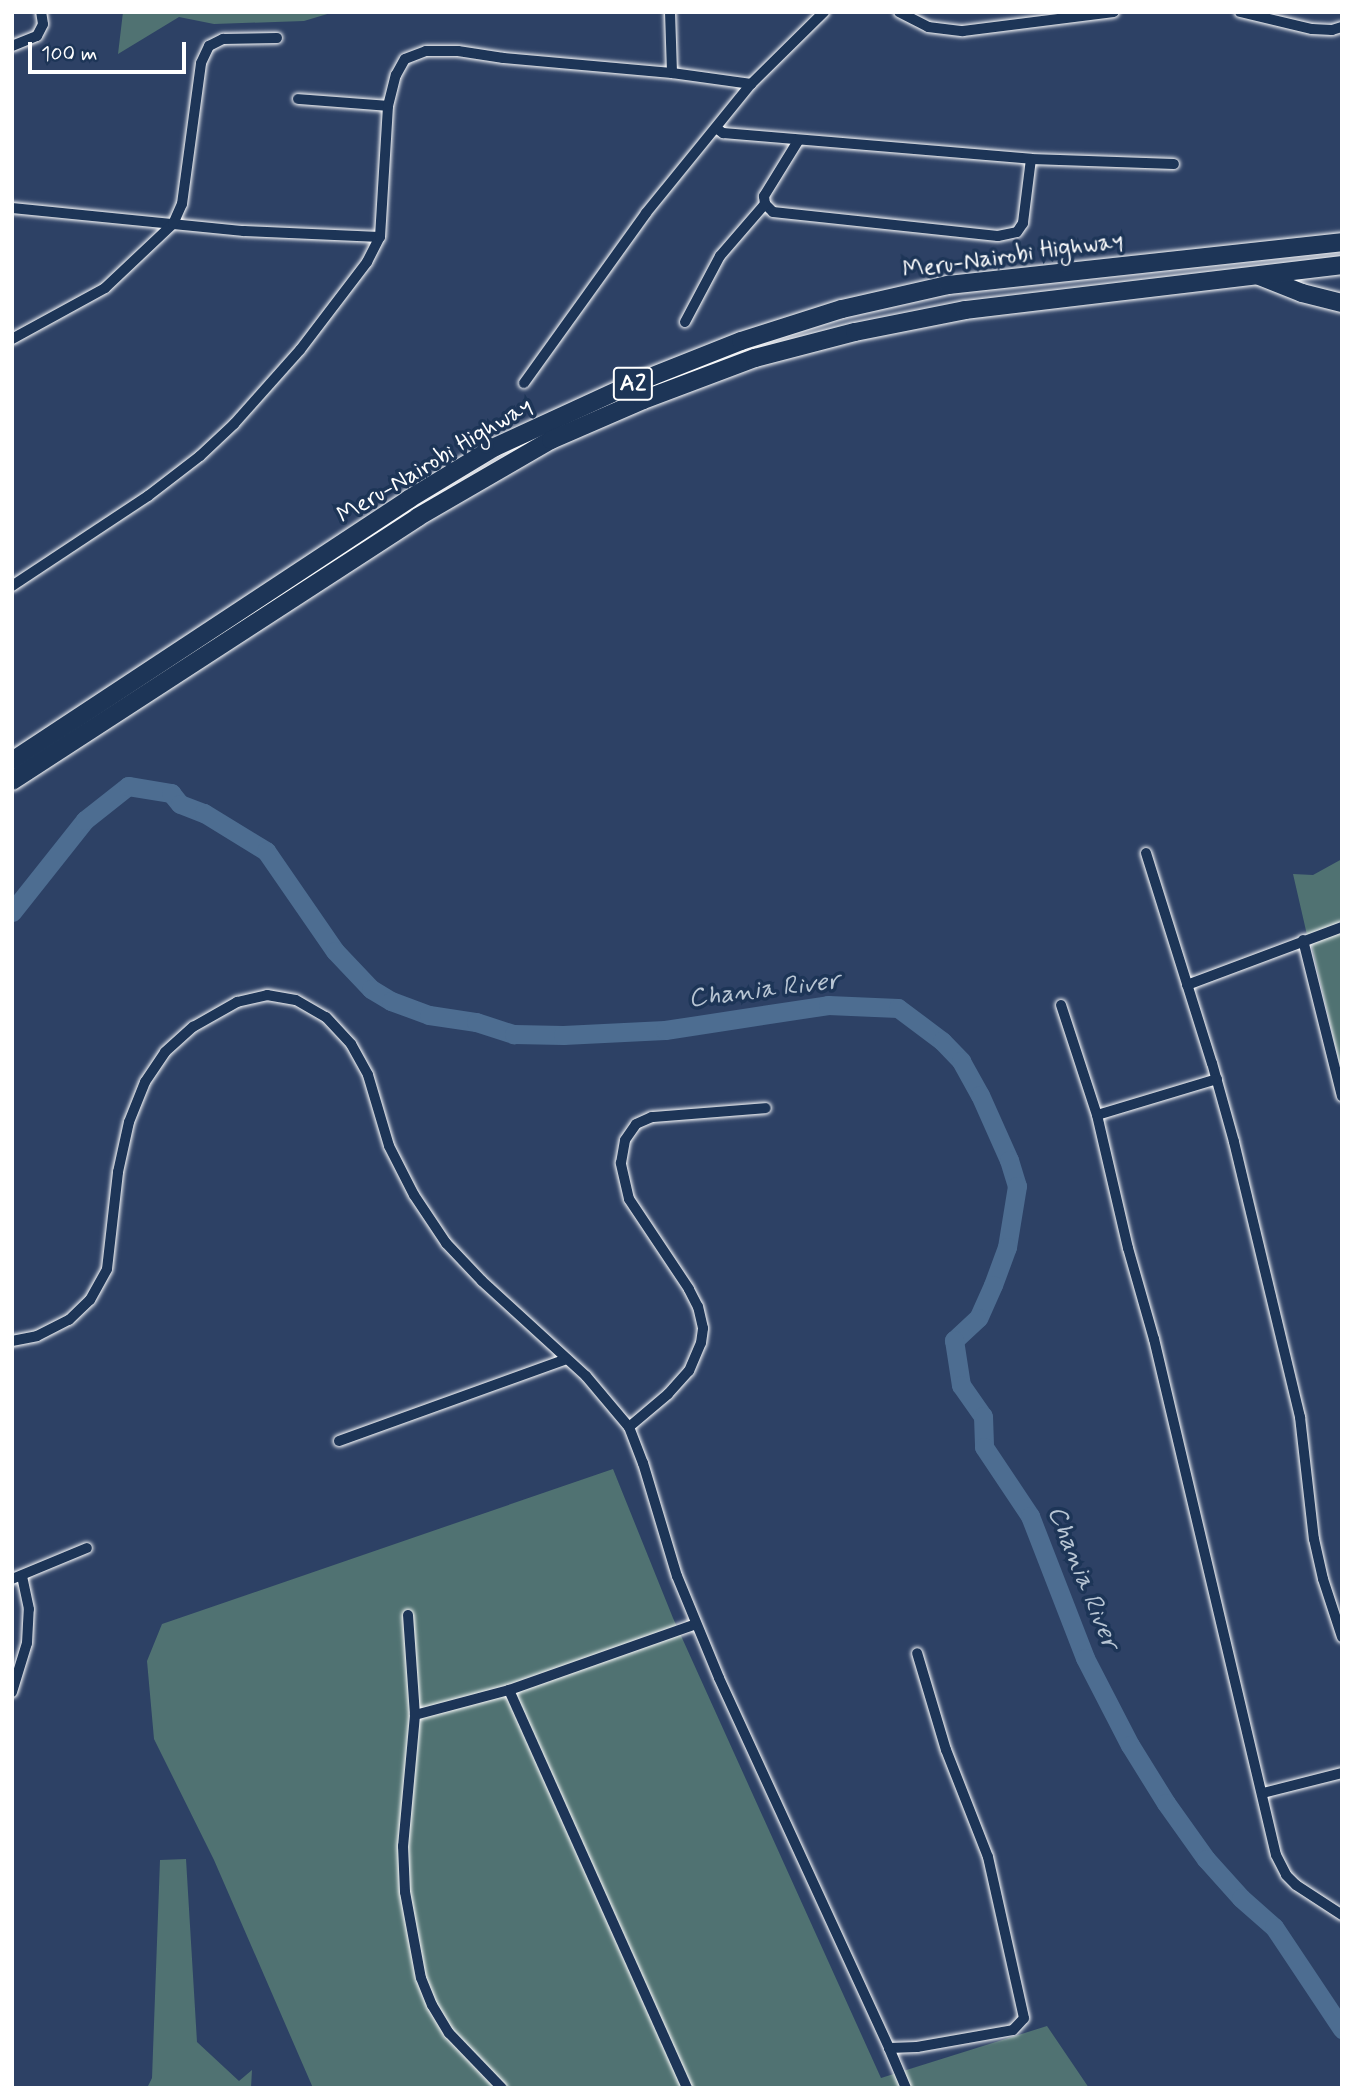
<!DOCTYPE html>
<html>
<head>
<meta charset="utf-8">
<style>
	body { margin:0 }
	#map { position:relative; width:1354px; height:2100px; overflow:hidden; background:#2d4165; font-family:Mynerve,sans-serif }
	div>[style] { position:absolute }
	.green>* { inset:0; background:#507272 }
	.river>* { height:19px; margin:-9.5px; padding:0 9.5px; transform-origin:9.5px; border-radius:9.5px; background:#4d6d91 }
	.roads { filter:drop-shadow(0 0 2px #fff) drop-shadow(0 0 2px #fff) }
	.street>* { height:10px; margin:-5px; padding:0 5px; transform-origin:5px; border-radius:5px; background:#1d3557 }
	.highway>* { height:18px; margin:-9px; padding:0 9px; transform-origin:9px; border-radius:9px; background:#1d3557 }
	span { translate:-50% -50%; white-space:nowrap; text-align:center; line-height:1.15; -webkit-text-stroke:7px #1d3557; paint-order:stroke }
	.shield-label span { padding:2px 5px; background:#1d3557; border:2px solid; border-radius:5px; -webkit-text-stroke-width:0 }
	.shield-label { font-size:23px; color:#fff; font-weight:700 }
	.street-label { font-size:24px; color:#fff }
	.water-label { font-size:26px; color:#b8c5d3; font-style:italic }
	.frame { position:absolute; inset:0; border:14px solid #fff; pointer-events:none }
	.scale { position:absolute; left:28px; top:42px; width:158px; height:32px; box-sizing:border-box; border:4px solid #fff; border-top:0; padding-left:9px; font-size:21px; line-height:24px; white-space:nowrap; color:#fff; -webkit-text-stroke:5px #1d3557; paint-order:stroke }
</style>
</head>
<body>
<div id="map">
	<div class="green">
		<div style="clip-path:polygon(123px 12px,334px 12px,304px 21px,214px 24px,179px 17px,118px 54px)"></div>
		<div style="clip-path:polygon(1342px 859px,1342px 922px,1307px 935px,1293px 874px,1313px 875px)"></div>
		<div style="clip-path:polygon(1342px 931px,1342px 1065px,1340px 1065px,1311px 943px)"></div>
		<div style="clip-path:polygon(613px 1469px,673px 1618px,881px 2078px,1047px 2026px,1089px 2088px,313px 2088px,214px 1860px,154px 1739px,147px 1661px,162px 1624px)"></div>
		<div style="clip-path:polygon(186px 1859px,197px 2042px,239px 2081px,252px 2070px,251px 2088px,147px 2088px,152px 2078px,160px 1860px)"></div>
	</div>
	<div class="river">
		<div style="left:12px;top:912px;width:117px;rotate:-51.6deg"></div>
		<div style="left:85px;top:820px;width:55px;rotate:-38.3deg"></div>
		<div style="left:128px;top:786px;width:44px;rotate:9.2deg"></div>
		<div style="left:171px;top:793px;width:14px;rotate:51deg"></div>
		<div style="left:180px;top:804px;width:26px;rotate:21deg"></div>
		<div style="left:204px;top:813px;width:73px;rotate:31.5deg"></div>
		<div style="left:266px;top:851px;width:121px;rotate:55.4deg"></div>
		<div style="left:335px;top:951px;width:52px;rotate:46.5deg"></div>
		<div style="left:371px;top:989px;width:23px;rotate:31deg"></div>
		<div style="left:391px;top:1001px;width:40px;rotate:20.2deg"></div>
		<div style="left:429px;top:1015px;width:48px;rotate:8.5deg"></div>
		<div style="left:476px;top:1022px;width:40px;rotate:18deg"></div>
		<div style="left:514px;top:1034px;width:49px;rotate:1.2deg"></div>
		<div style="left:563px;top:1035px;width:102px;rotate:-2.8deg"></div>
		<div style="left:665px;top:1030px;width:165px;rotate:-8.7deg"></div>
		<div style="left:828px;top:1005px;width:70px;rotate:2.5deg"></div>
		<div style="left:898px;top:1008px;width:55px;rotate:36.9deg"></div>
		<div style="left:942px;top:1041px;width:28px;rotate:46deg"></div>
		<div style="left:961px;top:1061px;width:39px;rotate:61deg"></div>
		<div style="left:980px;top:1095px;width:71px;rotate:66deg"></div>
		<div style="left:1009px;top:1160px;width:27px;rotate:73deg"></div>
		<div style="left:1017px;top:1186px;width:62px;rotate:99.3deg"></div>
		<div style="left:1007px;top:1247px;width:40px;rotate:110.2deg"></div>
		<div style="left:993px;top:1285px;width:36px;rotate:114deg"></div>
		<div style="left:978px;top:1318px;width:33px;rotate:137deg"></div>
		<div style="left:954px;top:1340px;width:46px;rotate:81.2deg"></div>
		<div style="left:961px;top:1385px;width:38px;rotate:55deg"></div>
		<div style="left:983px;top:1416px;width:31px;rotate:88deg"></div>
		<div style="left:984px;top:1447px;width:83px;rotate:56.3deg"></div>
		<div style="left:1030px;top:1516px;width:152px;rotate:68.8deg"></div>
		<div style="left:1085px;top:1658px;width:98px;rotate:62.7deg"></div>
		<div style="left:1130px;top:1745px;width:68px;rotate:58.2deg"></div>
		<div style="left:1166px;top:1803px;width:69px;rotate:54.5deg"></div>
		<div style="left:1206px;top:1859px;width:52px;rotate:48.1deg"></div>
		<div style="left:1241px;top:1898px;width:44px;rotate:41.3deg"></div>
		<div style="left:1274px;top:1927px;width:123px;rotate:56.3deg"></div>
	</div>
	<div class="roads">
		<div class="street">
			<div style="left:670px;top:12px;width:61px;rotate:88.1deg"></div>
			<div style="left:672px;top:73px;width:80px;rotate:7.9deg"></div>
			<div style="left:751px;top:84px;width:103px;rotate:-44.6deg"></div>
			<div style="left:899px;top:12px;width:33px;rotate:27deg"></div>
			<div style="left:928px;top:27px;width:35px;rotate:7deg"></div>
			<div style="left:963px;top:31px;width:152px;rotate:-7.2deg"></div>
			<div style="left:1240px;top:12px;width:74px;rotate:13.3deg"></div>
			<div style="left:1312px;top:29px;width:20px;rotate:3deg"></div>
			<div style="left:1332px;top:30px;width:10px;rotate:-17deg"></div>
			<div style="left:12px;top:46px;width:27px;rotate:-22deg"></div>
			<div style="left:37px;top:36px;width:13px;rotate:-63deg"></div>
			<div style="left:43px;top:24px;width:12px;rotate:-99deg"></div>
			<div style="left:298px;top:99px;width:90px;rotate:4.4deg"></div>
			<div style="left:716px;top:128px;width:9px;rotate:36deg"></div>
			<div style="left:723px;top:133px;width:309px;rotate:4.8deg"></div>
			<div style="left:1031px;top:159px;width:143px;rotate:2deg"></div>
			<div style="left:798px;top:141px;width:65px;rotate:121.7deg"></div>
			<div style="left:764px;top:196px;width:8px;rotate:83deg"></div>
			<div style="left:765px;top:204px;width:11px;rotate:45deg"></div>
			<div style="left:773px;top:212px;width:226px;rotate:6.1deg"></div>
			<div style="left:998px;top:236px;width:19px;rotate:-12deg"></div>
			<div style="left:1017px;top:232px;width:11px;rotate:-56deg"></div>
			<div style="left:1023px;top:223px;width:64px;rotate:-82.9deg"></div>
			<div style="left:12px;top:208px;width:233px;rotate:5.7deg"></div>
			<div style="left:244px;top:231px;width:136px;rotate:2.5deg"></div>
			<div style="left:685px;top:322px;width:75px;rotate:-62.1deg"></div>
			<div style="left:720px;top:256px;width:69px;rotate:-49.1deg"></div>
			<div style="left:12px;top:339px;width:106px;rotate:-28.7deg"></div>
			<div style="left:105px;top:288px;width:93px;rotate:-43.3deg"></div>
			<div style="left:173px;top:224px;width:22px;rotate:-66deg"></div>
			<div style="left:182px;top:204px;width:142px;rotate:-82.3deg"></div>
			<div style="left:201px;top:63px;width:19px;rotate:-65deg"></div>
			<div style="left:209px;top:46px;width:16px;rotate:-27deg"></div>
			<div style="left:223px;top:39px;width:54px;rotate:-1.1deg"></div>
			<div style="left:524px;top:383px;width:209px;rotate:-54.3deg"></div>
			<div style="left:646px;top:213px;width:166px;rotate:-50.9deg"></div>
			<div style="left:12px;top:586px;width:163px;rotate:-33.5deg"></div>
			<div style="left:148px;top:496px;width:66px;rotate:-37.6deg"></div>
			<div style="left:200px;top:456px;width:47px;rotate:-43.3deg"></div>
			<div style="left:234px;top:424px;width:99px;rotate:-48.3deg"></div>
			<div style="left:300px;top:350px;width:111px;rotate:-52.7deg"></div>
			<div style="left:367px;top:262px;width:28px;rotate:-63deg"></div>
			<div style="left:380px;top:237px;width:131px;rotate:-86.5deg"></div>
			<div style="left:388px;top:106px;width:32px;rotate:-76deg"></div>
			<div style="left:396px;top:75px;width:18px;rotate:-61deg"></div>
			<div style="left:405px;top:59px;width:22px;rotate:-21deg"></div>
			<div style="left:426px;top:51px;width:32px"></div>
			<div style="left:458px;top:51px;width:46px;rotate:8.8deg"></div>
			<div style="left:503px;top:58px;width:170px;rotate:5.1deg"></div>
			<div style="left:1146px;top:853px;width:220px;rotate:72.6deg"></div>
			<div style="left:1212px;top:1063px;width:82px;rotate:74.4deg"></div>
			<div style="left:1234px;top:1142px;width:283px;rotate:76.5deg"></div>
			<div style="left:1300px;top:1417px;width:123px;rotate:83.5deg"></div>
			<div style="left:1314px;top:1539px;width:41px;rotate:77.3deg"></div>
			<div style="left:1323px;top:1579px;width:61px;rotate:71.9deg"></div>
			<div style="left:1303px;top:940px;width:161px;rotate:76deg"></div>
			<div style="left:1187px;top:985px;width:165px;rotate:-20.5deg"></div>
			<div style="left:1061px;top:1005px;width:116px;rotate:71.9deg"></div>
			<div style="left:1217px;top:1079px;width:125px;rotate:163.3deg"></div>
			<div style="left:1097px;top:1115px;width:137px;rotate:76.9deg"></div>
			<div style="left:1128px;top:1248px;width:95px;rotate:74.1deg"></div>
			<div style="left:1154px;top:1339px;width:530px;rotate:76.7deg"></div>
			<div style="left:1276px;top:1855px;width:22px;rotate:63deg"></div>
			<div style="left:1286px;top:1875px;width:14px;rotate:45deg"></div>
			<div style="left:1296px;top:1885px;width:55px;rotate:33.1deg"></div>
			<div style="left:12px;top:1341px;width:25px;rotate:-11deg"></div>
			<div style="left:37px;top:1336px;width:36px;rotate:-27deg"></div>
			<div style="left:69px;top:1320px;width:29px;rotate:-44deg"></div>
			<div style="left:90px;top:1300px;width:35px;rotate:-61deg"></div>
			<div style="left:107px;top:1269px;width:98px;rotate:-83.5deg"></div>
			<div style="left:118px;top:1172px;width:51px;rotate:-77.6deg"></div>
			<div style="left:129px;top:1122px;width:43px;rotate:-68.2deg"></div>
			<div style="left:145px;top:1082px;width:36px;rotate:-56deg"></div>
			<div style="left:165px;top:1052px;width:38px;rotate:-42deg"></div>
			<div style="left:193px;top:1027px;width:51px;rotate:-29.6deg"></div>
			<div style="left:237px;top:1002px;width:31px;rotate:-13deg"></div>
			<div style="left:267px;top:995px;width:29px;rotate:10deg"></div>
			<div style="left:296px;top:1000px;width:34px;rotate:30deg"></div>
			<div style="left:326px;top:1017px;width:37px;rotate:47deg"></div>
			<div style="left:351px;top:1044px;width:35px;rotate:61deg"></div>
			<div style="left:368px;top:1075px;width:74px;rotate:73.5deg"></div>
			<div style="left:389px;top:1146px;width:55px;rotate:63deg"></div>
			<div style="left:414px;top:1195px;width:58px;rotate:56.3deg"></div>
			<div style="left:446px;top:1243px;width:52px;rotate:46.5deg"></div>
			<div style="left:482px;top:1281px;width:141px;rotate:42.4deg"></div>
			<div style="left:586px;top:1376px;width:67px;rotate:49.9deg"></div>
			<div style="left:629px;top:1427px;width:39px;rotate:69deg"></div>
			<div style="left:643px;top:1463px;width:118px;rotate:73.3deg"></div>
			<div style="left:677px;top:1576px;width:110px;rotate:67.6deg"></div>
			<div style="left:719px;top:1678px;width:407px;rotate:65.3deg"></div>
			<div style="left:889px;top:2048px;width:28px;rotate:-2deg"></div>
			<div style="left:917px;top:2047px;width:97px;rotate:-10deg"></div>
			<div style="left:1013px;top:2030px;width:16px;rotate:-47deg"></div>
			<div style="left:1024px;top:2018px;width:165px;rotate:-102.6deg"></div>
			<div style="left:988px;top:1857px;width:115px;rotate:-111.4deg"></div>
			<div style="left:946px;top:1750px;width:101px;rotate:-106.6deg"></div>
			<div style="left:629px;top:1427px;width:51px;rotate:-40.2deg"></div>
			<div style="left:668px;top:1394px;width:31px;rotate:-48deg"></div>
			<div style="left:689px;top:1371px;width:30px;rotate:-67deg"></div>
			<div style="left:701px;top:1343px;width:15px;rotate:-82deg"></div>
			<div style="left:703px;top:1328px;width:22px;rotate:-103deg"></div>
			<div style="left:698px;top:1307px;width:20px;rotate:-117deg"></div>
			<div style="left:689px;top:1289px;width:108px;rotate:-123.7deg"></div>
			<div style="left:629px;top:1199px;width:37px;rotate:-103deg"></div>
			<div style="left:621px;top:1163px;width:23px;rotate:-80deg"></div>
			<div style="left:625px;top:1140px;width:19px;rotate:-55deg"></div>
			<div style="left:636px;top:1124px;width:17px;rotate:-24deg"></div>
			<div style="left:652px;top:1117px;width:114px;rotate:-4.5deg"></div>
			<div style="left:339px;top:1441px;width:242px;rotate:-19.8deg"></div>
			<div style="left:12px;top:1579px;width:81px;rotate:-22.5deg"></div>
			<div style="left:408px;top:1615px;width:100px;rotate:86deg"></div>
			<div style="left:415px;top:1715px;width:132px;rotate:95.2deg"></div>
			<div style="left:403px;top:1846px;width:46px;rotate:87.5deg"></div>
			<div style="left:405px;top:1892px;width:87px;rotate:79.5deg"></div>
			<div style="left:421px;top:1978px;width:29px;rotate:68deg"></div>
			<div style="left:432px;top:2005px;width:33px;rotate:59deg"></div>
			<div style="left:449px;top:2033px;width:76px;rotate:46.1deg"></div>
			<div style="left:509px;top:1690px;width:436px;rotate:65.9deg"></div>
			<div style="left:12px;top:1692px;width:51px;rotate:-73deg"></div>
			<div style="left:27px;top:1643px;width:34px;rotate:-87deg"></div>
			<div style="left:29px;top:1609px;width:34px;rotate:-102deg"></div>
			<div style="left:415px;top:1715px;width:97px;rotate:-14.9deg"></div>
			<div style="left:509px;top:1690px;width:198px;rotate:-19.4deg"></div>
			<div style="left:1263px;top:1793px;width:81px;rotate:-14.2deg"></div>
			<div style="left:889px;top:2048px;width:43px;rotate:67deg"></div>
		</div>
		<div class="highway">
			<div style="left:1259px;top:276px;width:46px;rotate:21.6deg"></div>
			<div style="left:1302px;top:293px;width:41px;rotate:14deg"></div>
			<div style="left:12px;top:761px;width:476px;rotate:-33.4deg"></div>
			<div style="left:409px;top:499px;width:100px;rotate:-31.2deg"></div>
			<div style="left:495px;top:447px;width:149px;rotate:-24.7deg"></div>
			<div style="left:630px;top:385px;width:119px;rotate:-21.6deg"></div>
			<div style="left:741px;top:341px;width:106px;rotate:-17.6deg"></div>
			<div style="left:842px;top:309px;width:109px;rotate:-12.8deg"></div>
			<div style="left:948px;top:285px;width:396px;rotate:-6.2deg"></div>
			<div style="left:12px;top:781px;width:484px;rotate:-33deg"></div>
			<div style="left:418px;top:517px;width:154px;rotate:-30.1deg"></div>
			<div style="left:551px;top:440px;width:100px;rotate:-23.5deg"></div>
			<div style="left:643px;top:400px;width:120px;rotate:-20.6deg"></div>
			<div style="left:755px;top:358px;width:103px;rotate:-14.6deg"></div>
			<div style="left:855px;top:332px;width:112px;rotate:-11.3deg"></div>
			<div style="left:965px;top:310px;width:380px;rotate:-6.8deg"></div>
		</div>
	</div>
	<div class="shield-label">
		<span style="left:633px;top:384px">A2</span>
	</div>
	<div class="street-label">
		<span style="left:1013px;top:256px;rotate:-8deg">Meru-Nairobi Highway</span>
		<span style="left:435px;top:461px;rotate:-31deg">Meru-Nairobi Highway</span>
	</div>
	<div class="water-label">
		<span style="left:764px;top:991px;rotate:-7deg">Chania River</span>
		<span style="left:1082px;top:1578px;rotate:68deg">Chania River</span>
	</div>
	<div class="frame"></div>
	<div class="scale">100 m</div>
</div>
</body>
</html>
